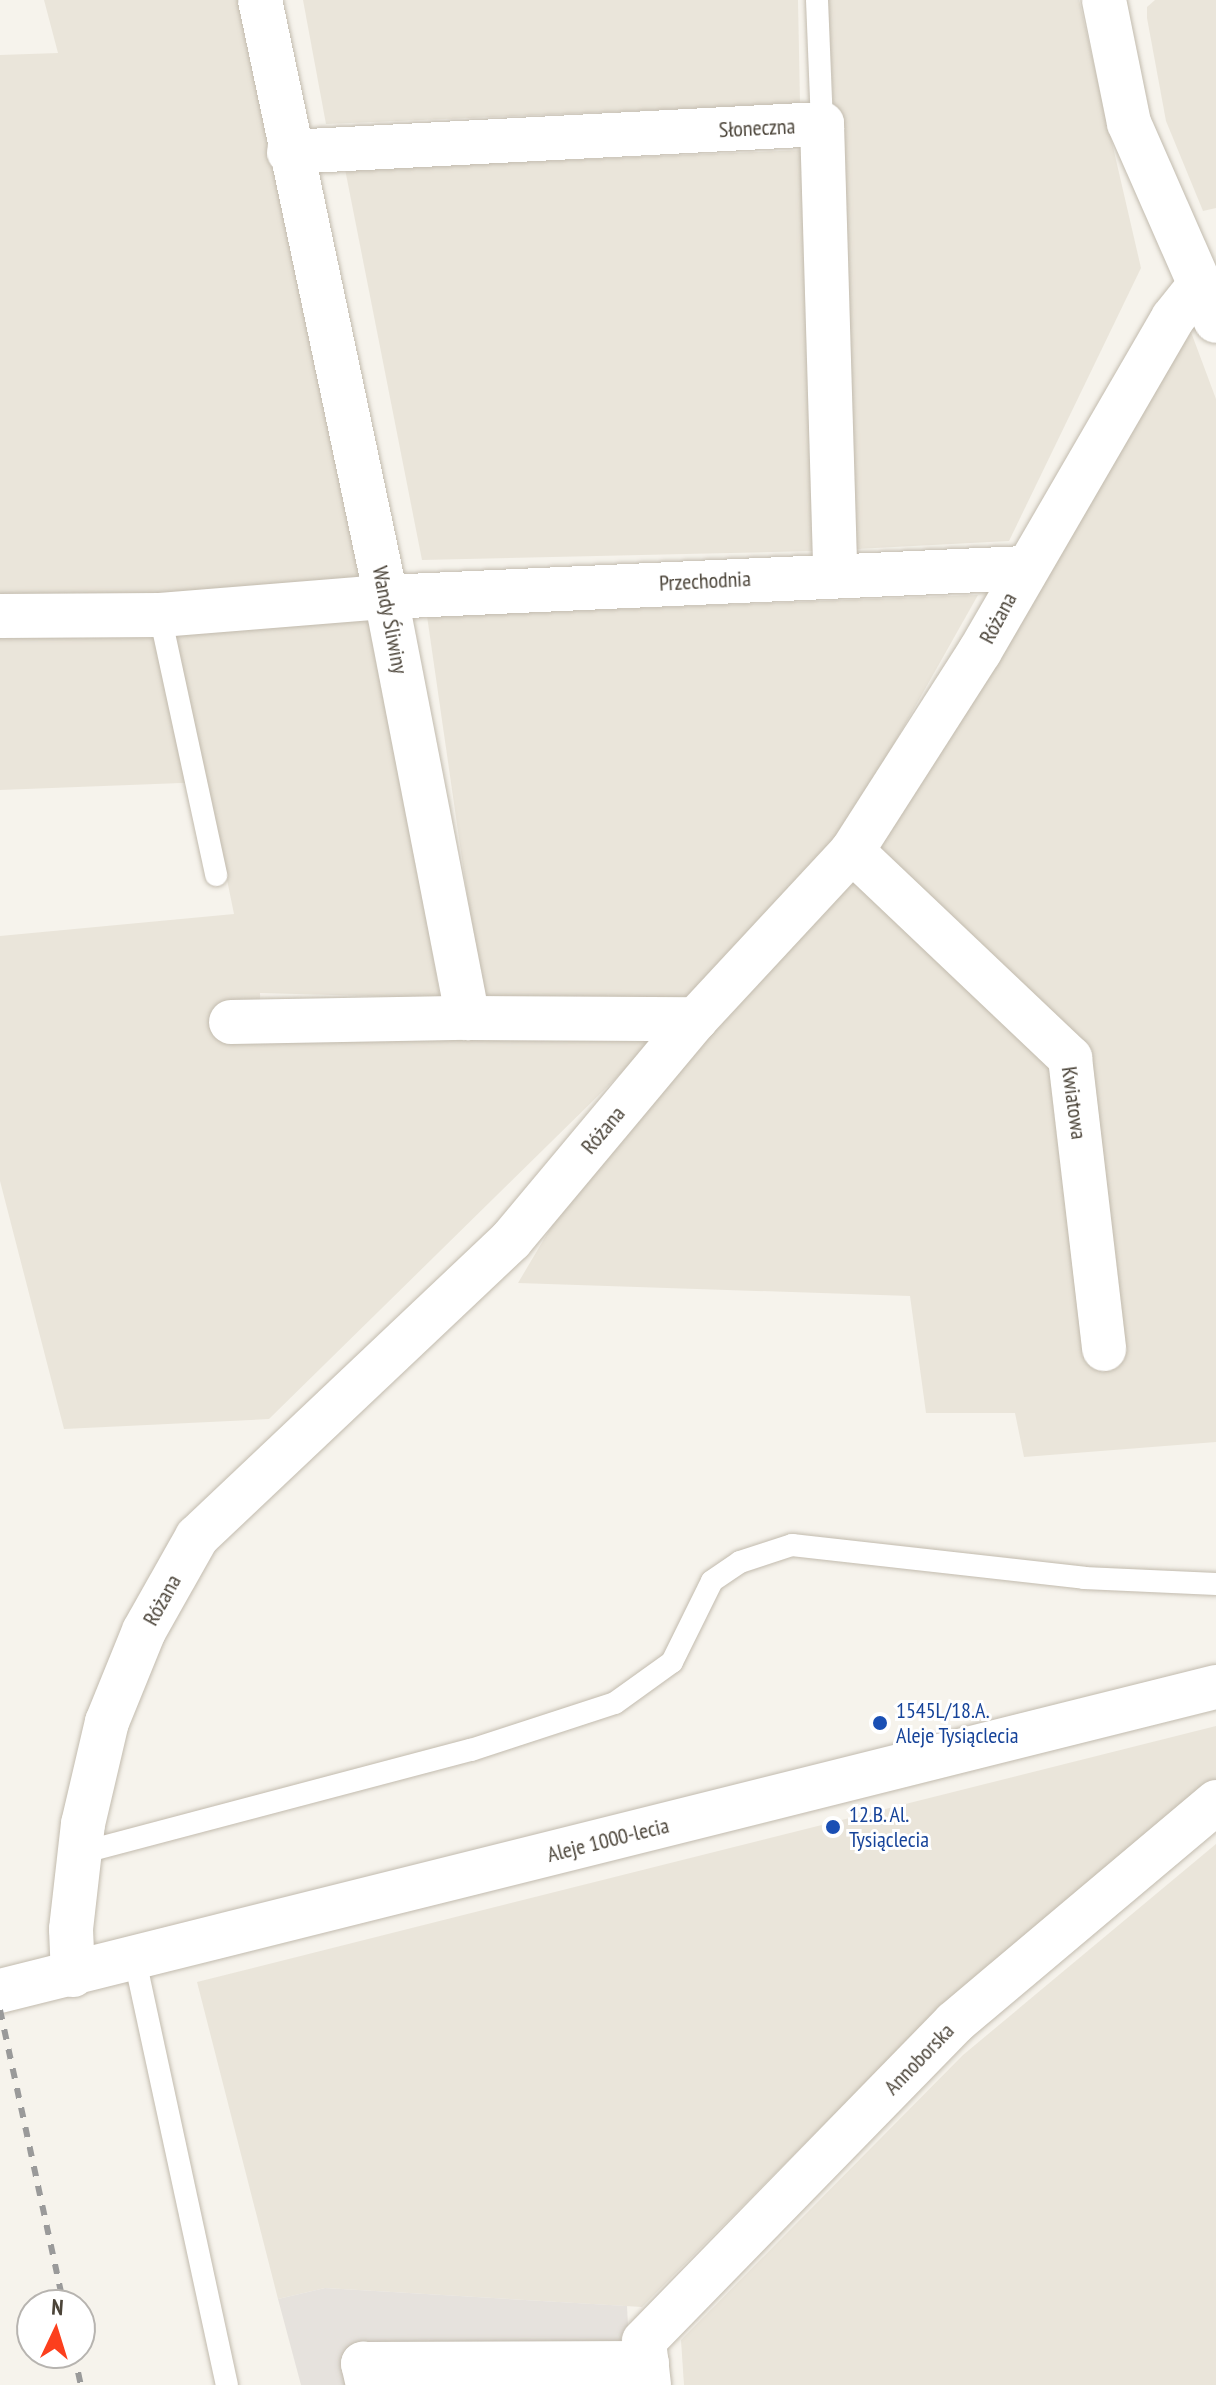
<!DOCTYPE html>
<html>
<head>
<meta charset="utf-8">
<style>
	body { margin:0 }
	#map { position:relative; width:1216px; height:2385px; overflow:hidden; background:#f6f3ec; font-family:"PT Sans Narrow",sans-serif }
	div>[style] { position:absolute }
	.residential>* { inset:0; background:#eae5da }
	.industrial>* { inset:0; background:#e6e2dd }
	.roads { filter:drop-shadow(0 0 2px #c2bbae) drop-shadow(0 0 2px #c2bbae) }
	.service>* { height:22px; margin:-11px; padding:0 11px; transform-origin:11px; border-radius:11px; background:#fff }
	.minor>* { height:44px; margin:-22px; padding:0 22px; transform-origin:22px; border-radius:22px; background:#fff }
	.tertiary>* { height:44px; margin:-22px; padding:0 22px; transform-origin:22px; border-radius:22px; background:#fff }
	.rail>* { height:6px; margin-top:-3px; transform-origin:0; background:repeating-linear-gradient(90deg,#9a9a9a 0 10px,transparent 0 20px) }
	.dots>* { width:22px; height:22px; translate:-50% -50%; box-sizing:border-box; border:4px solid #fff; border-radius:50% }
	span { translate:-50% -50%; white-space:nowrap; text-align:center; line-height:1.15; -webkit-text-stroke:6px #fff; paint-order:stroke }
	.street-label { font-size:22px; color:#4b4439 }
	.transit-label { font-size:22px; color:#164399 }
	.left { translate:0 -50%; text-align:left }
	.north { position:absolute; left:16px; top:2289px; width:80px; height:80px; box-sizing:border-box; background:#fff; border:2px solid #b7b4b0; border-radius:50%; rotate:4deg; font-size:22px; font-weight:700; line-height:32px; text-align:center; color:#4b4439 }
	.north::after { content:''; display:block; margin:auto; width:28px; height:36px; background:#fc3f1d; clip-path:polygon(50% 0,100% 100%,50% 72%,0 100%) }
</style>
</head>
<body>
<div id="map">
	<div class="residential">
		<div style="clip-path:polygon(44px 0,249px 0,361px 588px,185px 600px,0 597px,0 55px,58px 53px)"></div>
		<div style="clip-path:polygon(303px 0,798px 0,800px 104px,326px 124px)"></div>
		<div style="clip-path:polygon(828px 0,1079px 0,1141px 268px,1009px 541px,856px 549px)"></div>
		<div style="clip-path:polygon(1155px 0,1216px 0,1216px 208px,1203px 211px,1166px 121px,1147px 18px,1147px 7px)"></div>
		<div style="clip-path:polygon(805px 150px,813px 551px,422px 560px,345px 169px)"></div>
		<div style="clip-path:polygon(1191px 332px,1216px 399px,1216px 1442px,1024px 1457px,1015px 1413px,926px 1413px,910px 1296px,518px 1283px,605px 1136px,876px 847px)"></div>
		<div style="clip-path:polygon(978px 595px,854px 815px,696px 998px,482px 998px,427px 616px)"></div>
		<div style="clip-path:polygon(377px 611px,440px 998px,260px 993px,261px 1042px,659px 1036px,269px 1419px,64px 1429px,0 1181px,0 936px,234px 914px,207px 782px,0 790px,0 622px)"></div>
		<div style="clip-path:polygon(1216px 1726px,1216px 1783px,942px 2006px,642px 2307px,325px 2288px,278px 2299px,197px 1982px)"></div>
		<div style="clip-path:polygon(1216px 1844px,1216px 2385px,684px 2385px,681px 2340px,963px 2055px)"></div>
	</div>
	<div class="industrial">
		<div style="clip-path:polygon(325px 2288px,627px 2306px,631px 2385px,301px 2385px,278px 2299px)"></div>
	</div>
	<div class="roads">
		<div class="service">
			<div style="left:817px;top:0;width:124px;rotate:87.7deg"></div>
			<div style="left:160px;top:615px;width:266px;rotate:77.8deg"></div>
			<div style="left:80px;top:1853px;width:404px;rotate:-14.8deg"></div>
			<div style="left:471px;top:1750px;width:151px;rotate:-18.1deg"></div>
			<div style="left:615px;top:1703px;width:70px;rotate:-35.7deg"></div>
			<div style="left:672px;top:1662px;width:90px;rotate:-63.7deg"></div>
			<div style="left:712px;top:1581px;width:34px;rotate:-34deg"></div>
			<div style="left:740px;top:1562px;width:55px;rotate:-18.1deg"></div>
			<div style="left:792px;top:1545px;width:294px;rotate:6.4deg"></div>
			<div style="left:1084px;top:1578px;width:132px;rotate:2.6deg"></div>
			<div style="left:135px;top:1960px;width:435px;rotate:77.8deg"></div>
		</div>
		<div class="minor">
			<div style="left:260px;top:0;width:610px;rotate:78.08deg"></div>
			<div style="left:386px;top:597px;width:429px;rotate:79deg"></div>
			<div style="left:468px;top:1018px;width:228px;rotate:0.3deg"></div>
			<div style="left:289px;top:152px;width:534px;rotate:-3.01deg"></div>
			<div style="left:822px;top:124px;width:451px;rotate:88.3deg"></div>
			<div style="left:0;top:616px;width:160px;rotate:-0.4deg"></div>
			<div style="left:160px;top:615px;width:227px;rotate:-4.6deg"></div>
			<div style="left:386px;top:597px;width:640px;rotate:-2.6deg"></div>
			<div style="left:852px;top:851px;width:301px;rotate:43.5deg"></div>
			<div style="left:1070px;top:1058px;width:293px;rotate:83.3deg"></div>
			<div style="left:231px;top:1022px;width:237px;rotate:-1deg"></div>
			<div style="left:73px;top:1975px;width:46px;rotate:-92.5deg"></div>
			<div style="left:71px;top:1929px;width:106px;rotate:-83.5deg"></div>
			<div style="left:83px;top:1824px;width:105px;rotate:-76.8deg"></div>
			<div style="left:107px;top:1722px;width:98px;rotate:-67.9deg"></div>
			<div style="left:144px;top:1631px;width:108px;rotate:-60.6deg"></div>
			<div style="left:197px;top:1537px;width:432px;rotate:-43.4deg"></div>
			<div style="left:511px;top:1240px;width:288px;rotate:-50.1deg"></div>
			<div style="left:696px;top:1019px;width:229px;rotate:-47.1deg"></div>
			<div style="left:852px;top:851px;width:237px;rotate:-57.4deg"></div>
			<div style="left:980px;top:651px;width:385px;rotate:-59.9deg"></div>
			<div style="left:1173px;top:318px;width:43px;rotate:-51.5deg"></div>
			<div style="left:368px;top:2385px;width:22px;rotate:-103deg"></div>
			<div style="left:363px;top:2364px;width:284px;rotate:-0.2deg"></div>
			<div style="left:649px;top:2385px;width:44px;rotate:-96.5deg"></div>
			<div style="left:644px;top:2341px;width:444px;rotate:-45.7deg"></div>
			<div style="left:954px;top:2023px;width:343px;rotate:-40.1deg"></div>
		</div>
		<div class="tertiary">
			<div style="left:1104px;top:0;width:126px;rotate:78.5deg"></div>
			<div style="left:1129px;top:123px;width:216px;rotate:66.3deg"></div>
			<div style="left:0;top:1991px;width:1253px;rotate:-14.04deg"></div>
		</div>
	</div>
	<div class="rail">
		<div style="left:0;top:2010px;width:302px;rotate:77.8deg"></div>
		<div style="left:74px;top:2353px;width:33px;rotate:78deg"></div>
	</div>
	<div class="dots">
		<div style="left:880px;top:1723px;background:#1a4fb4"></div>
		<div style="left:833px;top:1827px;background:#1a4fb4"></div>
	</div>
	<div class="street-label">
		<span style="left:757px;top:128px;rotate:-3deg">Słoneczna</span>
		<span style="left:705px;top:581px;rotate:-3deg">Przechodnia</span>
		<span style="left:998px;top:618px;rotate:-62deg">Różana</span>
		<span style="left:390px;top:620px;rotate:79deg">Wandy Śliwiny</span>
		<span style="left:1074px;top:1103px;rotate:82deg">Kwiatowa</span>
		<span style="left:603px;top:1130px;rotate:-50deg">Różana</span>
		<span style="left:162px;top:1600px;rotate:-61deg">Różana</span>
		<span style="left:608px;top:1840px;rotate:-14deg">Aleje 1000-lecia</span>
		<span style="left:919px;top:2059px;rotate:-46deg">Annoborska</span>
	</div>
	<div class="transit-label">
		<span class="left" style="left:896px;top:1723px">1545L/18.A.<br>Aleje Tysiąclecia</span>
		<span class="left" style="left:849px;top:1827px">12.B. Al.<br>Tysiąclecia</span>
	</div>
	<div class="north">N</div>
</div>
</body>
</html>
